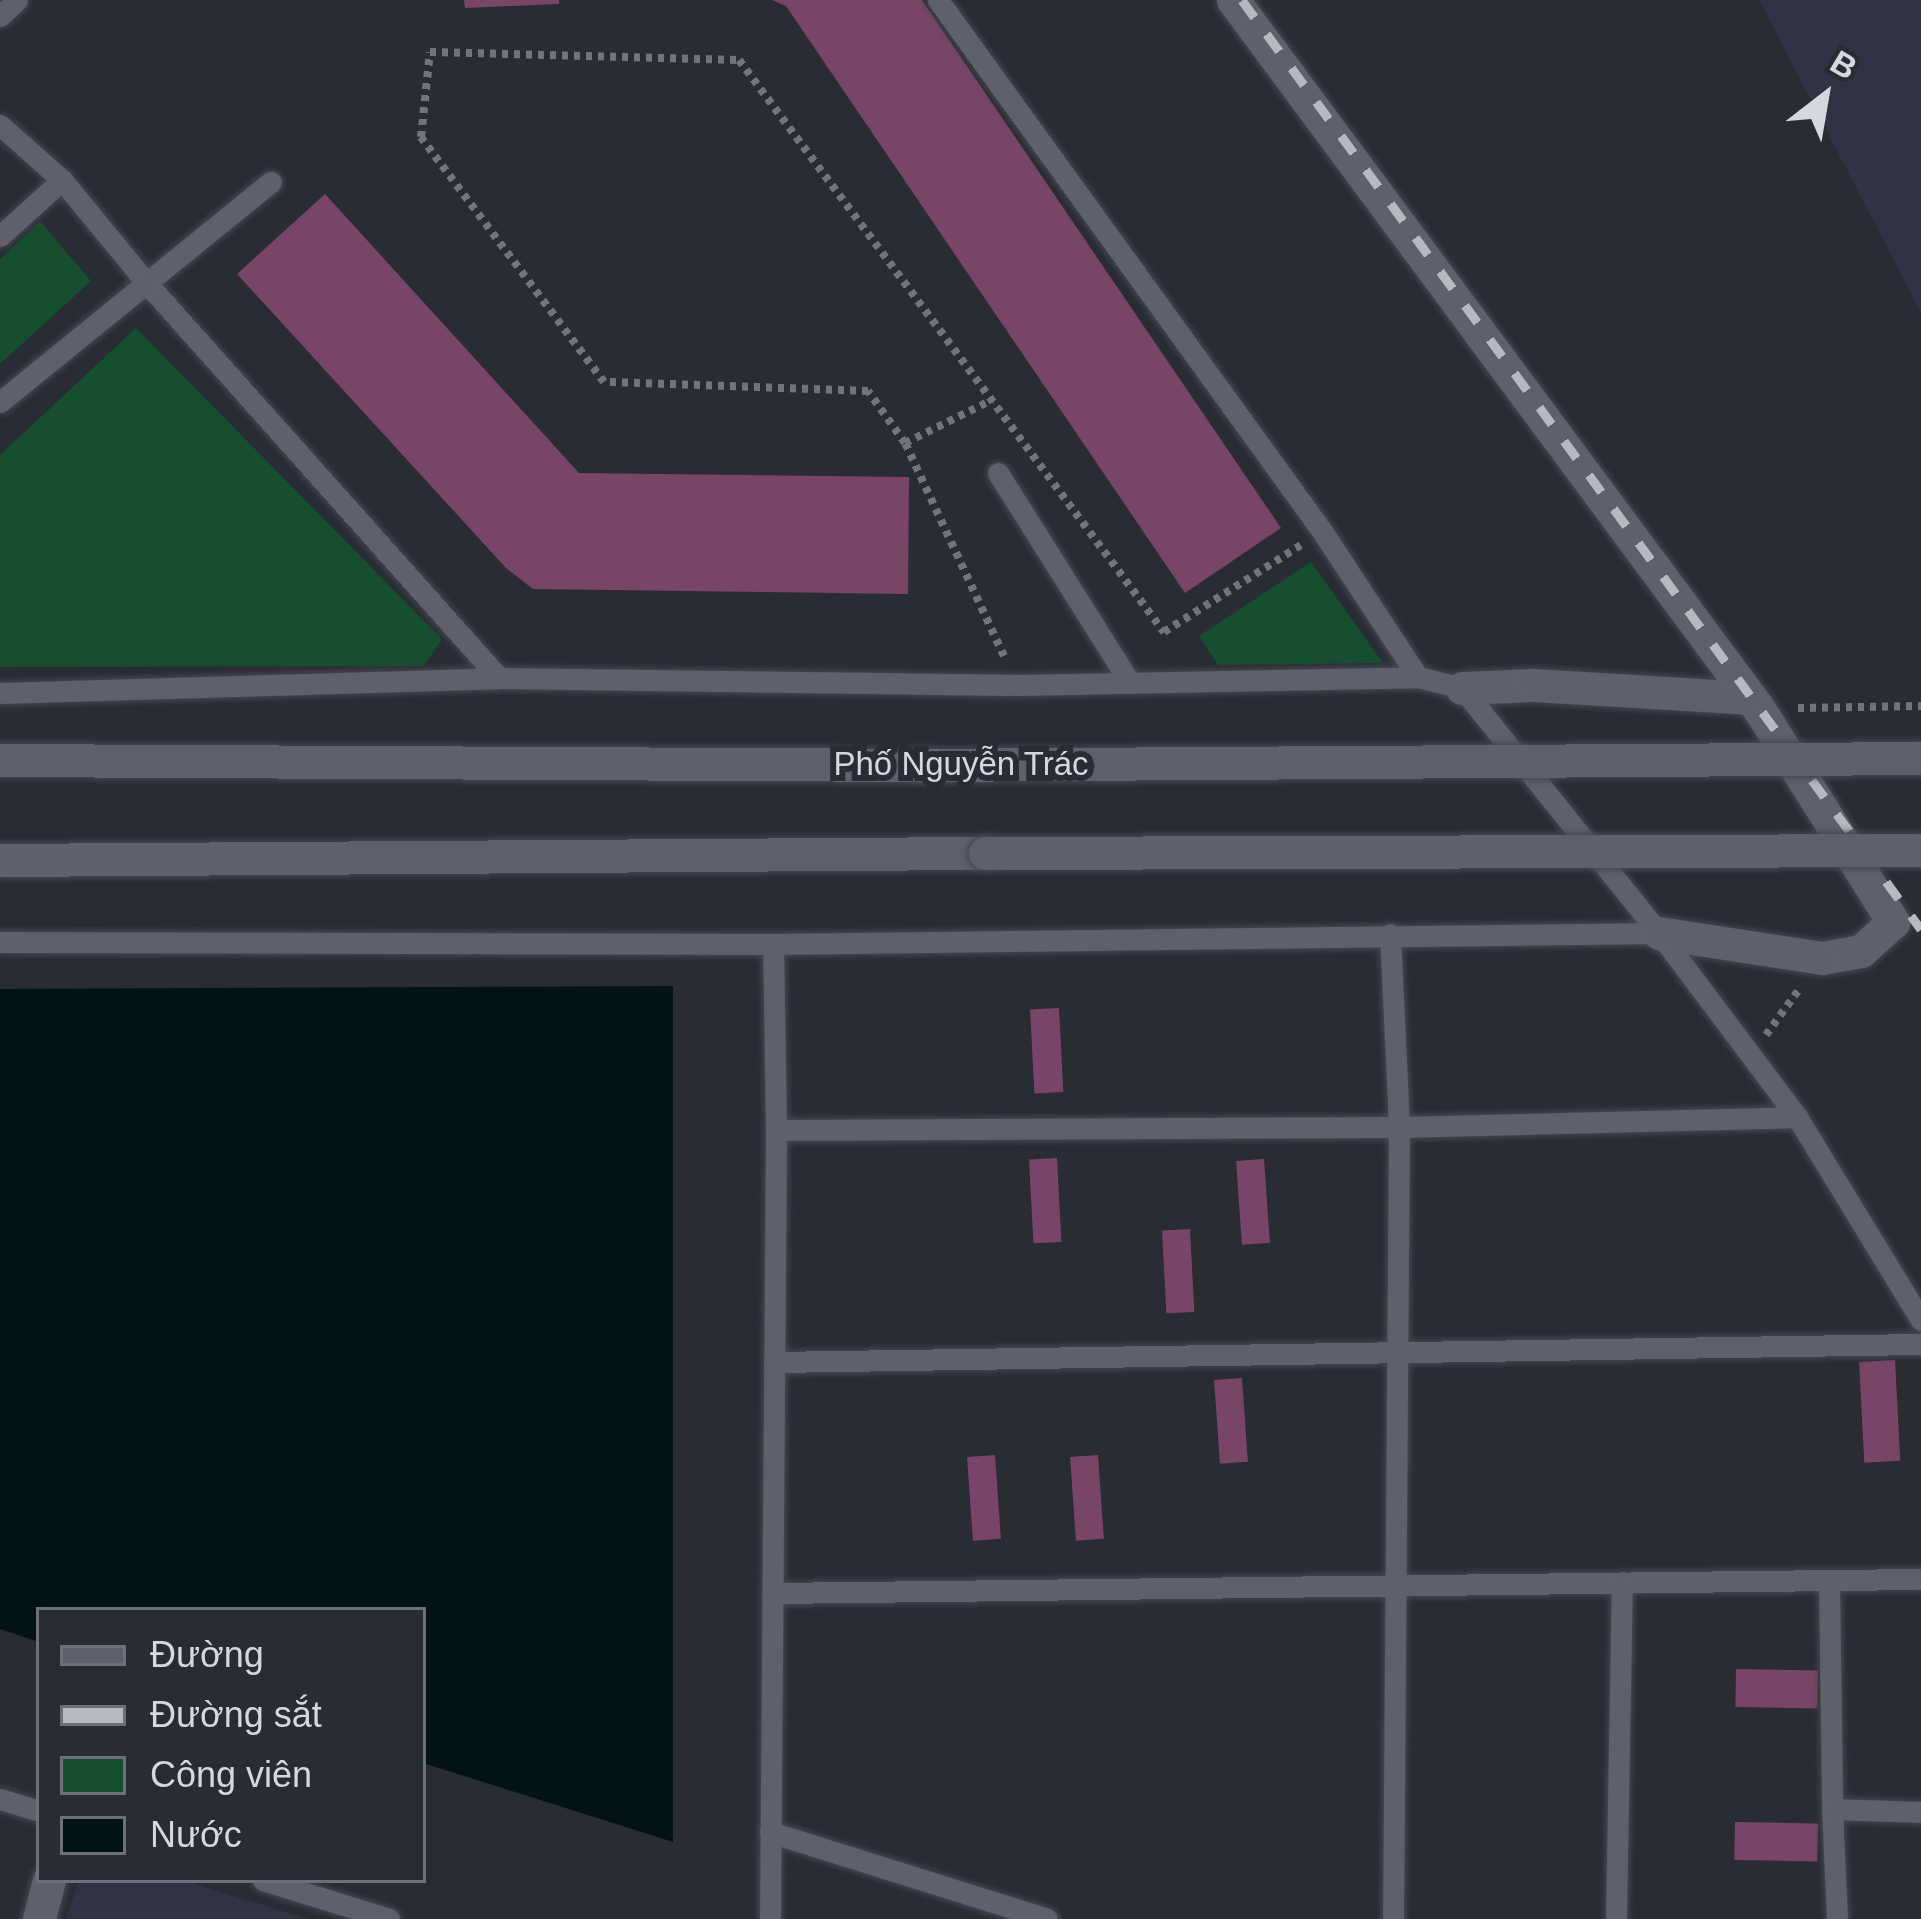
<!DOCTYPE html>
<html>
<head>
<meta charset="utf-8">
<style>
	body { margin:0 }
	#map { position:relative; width:1921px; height:1919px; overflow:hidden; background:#292b35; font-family:Arial,sans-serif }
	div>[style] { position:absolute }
	.built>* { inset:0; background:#303343 }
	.green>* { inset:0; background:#154f2f }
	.water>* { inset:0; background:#001417 }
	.building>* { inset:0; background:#794567; transform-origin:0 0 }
	.path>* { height:8px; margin-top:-4px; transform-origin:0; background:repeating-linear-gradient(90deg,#72747c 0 6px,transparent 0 12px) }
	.roads { filter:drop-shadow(0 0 3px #45464f) drop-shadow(0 0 3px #45464f) }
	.service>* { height:21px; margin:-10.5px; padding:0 10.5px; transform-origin:10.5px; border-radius:10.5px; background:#5e606c }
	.minor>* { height:33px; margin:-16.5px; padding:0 16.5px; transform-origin:16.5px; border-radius:16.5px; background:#5e606c }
	.secondary>* { height:33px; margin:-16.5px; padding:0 16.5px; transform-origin:16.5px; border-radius:16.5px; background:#5e606c }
	.rail>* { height:9px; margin-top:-4.5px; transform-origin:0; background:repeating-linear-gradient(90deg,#b7b9c1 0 21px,transparent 0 42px) }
	.bridges { filter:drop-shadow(0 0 3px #45464f) drop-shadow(0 0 3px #45464f) }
	.secondary-bridge>* { height:33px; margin:-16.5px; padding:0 16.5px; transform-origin:16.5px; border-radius:16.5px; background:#5e606c }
	span { translate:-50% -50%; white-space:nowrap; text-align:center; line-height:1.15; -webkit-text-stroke:12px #292b35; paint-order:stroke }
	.street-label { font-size:33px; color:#d6d8df }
	.legend { position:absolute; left:36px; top:1607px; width:390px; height:276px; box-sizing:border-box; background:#292b35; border:3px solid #6e7079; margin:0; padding:15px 21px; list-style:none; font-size:36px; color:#d6d8df }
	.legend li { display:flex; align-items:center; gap:24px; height:60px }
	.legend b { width:60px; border:3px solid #6e7079 }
	.north { position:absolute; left:1765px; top:36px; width:120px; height:120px; -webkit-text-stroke:9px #292b35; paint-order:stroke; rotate:31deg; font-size:33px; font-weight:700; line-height:48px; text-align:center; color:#d6d8df }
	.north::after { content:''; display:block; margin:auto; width:42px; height:54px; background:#d6d8df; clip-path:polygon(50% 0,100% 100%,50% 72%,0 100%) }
</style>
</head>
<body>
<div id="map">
	<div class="built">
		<div style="clip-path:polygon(1759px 0,1921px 0,1921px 313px)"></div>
		<div style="clip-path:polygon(79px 1880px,182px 1880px,308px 1919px,66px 1919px)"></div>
	</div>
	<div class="green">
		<div style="clip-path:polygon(40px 221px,91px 281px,0 364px,0 259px)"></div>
		<div style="clip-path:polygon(136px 328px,442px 639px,424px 666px,0 667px,0 455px)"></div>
		<div style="clip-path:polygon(1311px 562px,1383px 663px,1218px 665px,1199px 636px)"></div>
	</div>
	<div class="water">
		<div style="clip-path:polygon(673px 986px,673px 1842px,423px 1763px,423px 1610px,39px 1610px,39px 1642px,0 1629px,0 989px)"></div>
	</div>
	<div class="building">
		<div style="clip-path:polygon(464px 0,559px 0,559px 4px,465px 8px)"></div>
		<div style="clip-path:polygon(772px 0,922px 0,1281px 528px,1185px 593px,786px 6px)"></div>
		<div style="clip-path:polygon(325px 194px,579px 473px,909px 477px,908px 594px,533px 589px,506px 568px,237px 274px)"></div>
		<div style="left:1059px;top:1008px;width:84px;height:29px;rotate:87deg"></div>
		<div style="left:1057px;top:1158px;width:84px;height:28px;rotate:87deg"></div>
		<div style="left:1264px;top:1159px;width:84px;height:28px;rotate:86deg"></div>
		<div style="left:1190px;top:1229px;width:83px;height:28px;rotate:87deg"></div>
		<div style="left:1895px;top:1360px;width:101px;height:36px;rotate:87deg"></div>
		<div style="left:1242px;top:1378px;width:84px;height:28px;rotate:86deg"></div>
		<div style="left:995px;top:1455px;width:84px;height:28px;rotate:86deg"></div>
		<div style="left:1098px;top:1455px;width:84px;height:28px;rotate:86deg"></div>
		<div style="left:1736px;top:1669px;width:82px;height:38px;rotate:1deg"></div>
		<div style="left:1735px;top:1822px;width:83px;height:38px;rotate:1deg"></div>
	</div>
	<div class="path">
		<div style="left:905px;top:443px;width:97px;rotate:-26.3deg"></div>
		<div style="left:1004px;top:656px;width:235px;rotate:-114.9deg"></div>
		<div style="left:905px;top:443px;width:64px;rotate:-125.4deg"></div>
		<div style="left:868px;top:391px;width:264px;rotate:-178deg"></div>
		<div style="left:604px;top:382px;width:306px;rotate:-126.8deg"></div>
		<div style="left:421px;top:137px;width:85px;rotate:-84deg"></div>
		<div style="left:430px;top:52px;width:309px;rotate:1.5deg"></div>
		<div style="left:739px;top:60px;width:713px;rotate:53.39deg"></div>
		<div style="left:1164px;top:632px;width:162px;rotate:-32.4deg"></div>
		<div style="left:1798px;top:708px;width:123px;rotate:-0.9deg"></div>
		<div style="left:1766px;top:1035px;width:58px;rotate:-54.1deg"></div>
	</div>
	<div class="roads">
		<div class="service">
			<div style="left:938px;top:0;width:655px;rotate:54.13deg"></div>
			<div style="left:1322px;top:531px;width:175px;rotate:56.7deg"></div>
			<div style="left:0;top:16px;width:23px;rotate:-43deg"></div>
			<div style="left:0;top:125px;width:83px;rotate:41.6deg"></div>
			<div style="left:62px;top:180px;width:129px;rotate:50.6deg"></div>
			<div style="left:144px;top:280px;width:533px;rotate:48.27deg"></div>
			<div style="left:0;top:236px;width:84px;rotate:-42.1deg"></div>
			<div style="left:0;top:402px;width:349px;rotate:-39.1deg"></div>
			<div style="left:998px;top:473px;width:246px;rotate:57.8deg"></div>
			<div style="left:0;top:693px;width:499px;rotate:-1.7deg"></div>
			<div style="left:499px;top:678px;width:518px;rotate:0.77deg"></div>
			<div style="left:1017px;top:685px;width:401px;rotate:-1.1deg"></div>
			<div style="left:1418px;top:677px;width:45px;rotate:14deg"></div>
			<div style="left:1462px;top:688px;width:314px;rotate:51.2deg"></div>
			<div style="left:1390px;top:934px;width:193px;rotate:87.3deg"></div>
			<div style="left:1399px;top:1127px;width:792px;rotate:90.43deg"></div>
			<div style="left:0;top:942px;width:773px;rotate:0.15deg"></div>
			<div style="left:773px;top:944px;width:886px;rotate:-0.71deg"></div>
			<div style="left:1659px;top:933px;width:230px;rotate:53.1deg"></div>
			<div style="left:1797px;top:1117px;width:238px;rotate:58.6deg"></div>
			<div style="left:776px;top:1130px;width:623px;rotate:-0.28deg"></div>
			<div style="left:1399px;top:1127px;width:398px;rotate:-1.4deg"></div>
			<div style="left:774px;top:1362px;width:1147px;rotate:-0.9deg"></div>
			<div style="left:1829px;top:1580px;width:229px;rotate:89.2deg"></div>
			<div style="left:772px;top:1593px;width:1149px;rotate:-0.7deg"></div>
			<div style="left:0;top:1799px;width:41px;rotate:17.1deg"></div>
			<div style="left:770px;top:1832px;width:290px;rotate:17.4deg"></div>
			<div style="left:263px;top:1880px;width:132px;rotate:17.2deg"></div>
			<div style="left:770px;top:1919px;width:789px;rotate:-89.56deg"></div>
			<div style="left:776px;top:1130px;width:186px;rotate:-90.9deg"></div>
			<div style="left:1616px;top:1919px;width:337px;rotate:-89deg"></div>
			<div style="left:1837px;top:1919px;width:110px;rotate:-92.6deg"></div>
			<div style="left:1832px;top:1809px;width:89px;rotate:1.9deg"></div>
		</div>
		<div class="minor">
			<div style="left:1233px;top:0;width:883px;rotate:53.43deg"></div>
			<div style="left:1759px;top:709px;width:252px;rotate:57.8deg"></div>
			<div style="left:1893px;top:922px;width:43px;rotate:137.8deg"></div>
			<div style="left:1861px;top:951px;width:40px;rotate:170deg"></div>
			<div style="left:1822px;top:958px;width:165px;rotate:-171.3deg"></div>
			<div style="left:1462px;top:688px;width:71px;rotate:-2.4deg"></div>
			<div style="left:1533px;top:685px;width:217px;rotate:3.4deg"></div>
			<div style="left:39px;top:1919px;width:40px;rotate:-75.6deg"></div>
		</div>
		<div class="secondary">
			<div style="left:0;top:760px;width:921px;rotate:0.31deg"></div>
			<div style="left:0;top:860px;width:985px;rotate:-0.41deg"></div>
		</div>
	</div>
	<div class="rail">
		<div style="left:1242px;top:0;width:1151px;rotate:53.84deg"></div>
	</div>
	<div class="bridges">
		<div class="secondary-bridge">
			<div style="left:921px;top:765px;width:1000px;rotate:-0.4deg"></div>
			<div style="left:985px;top:853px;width:936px;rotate:-0.18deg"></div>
		</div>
	</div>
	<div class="street-label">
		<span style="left:961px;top:764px">Phố Nguyễn Trác</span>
	</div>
	<ul class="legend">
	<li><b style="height:15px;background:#5e606c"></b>Đường</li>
	<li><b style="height:15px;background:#b7b9c1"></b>Đường sắt</li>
	<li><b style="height:33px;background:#154f2f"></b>Công viên</li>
	<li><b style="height:33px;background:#001417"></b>Nước</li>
	</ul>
	<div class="north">B</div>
</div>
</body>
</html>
